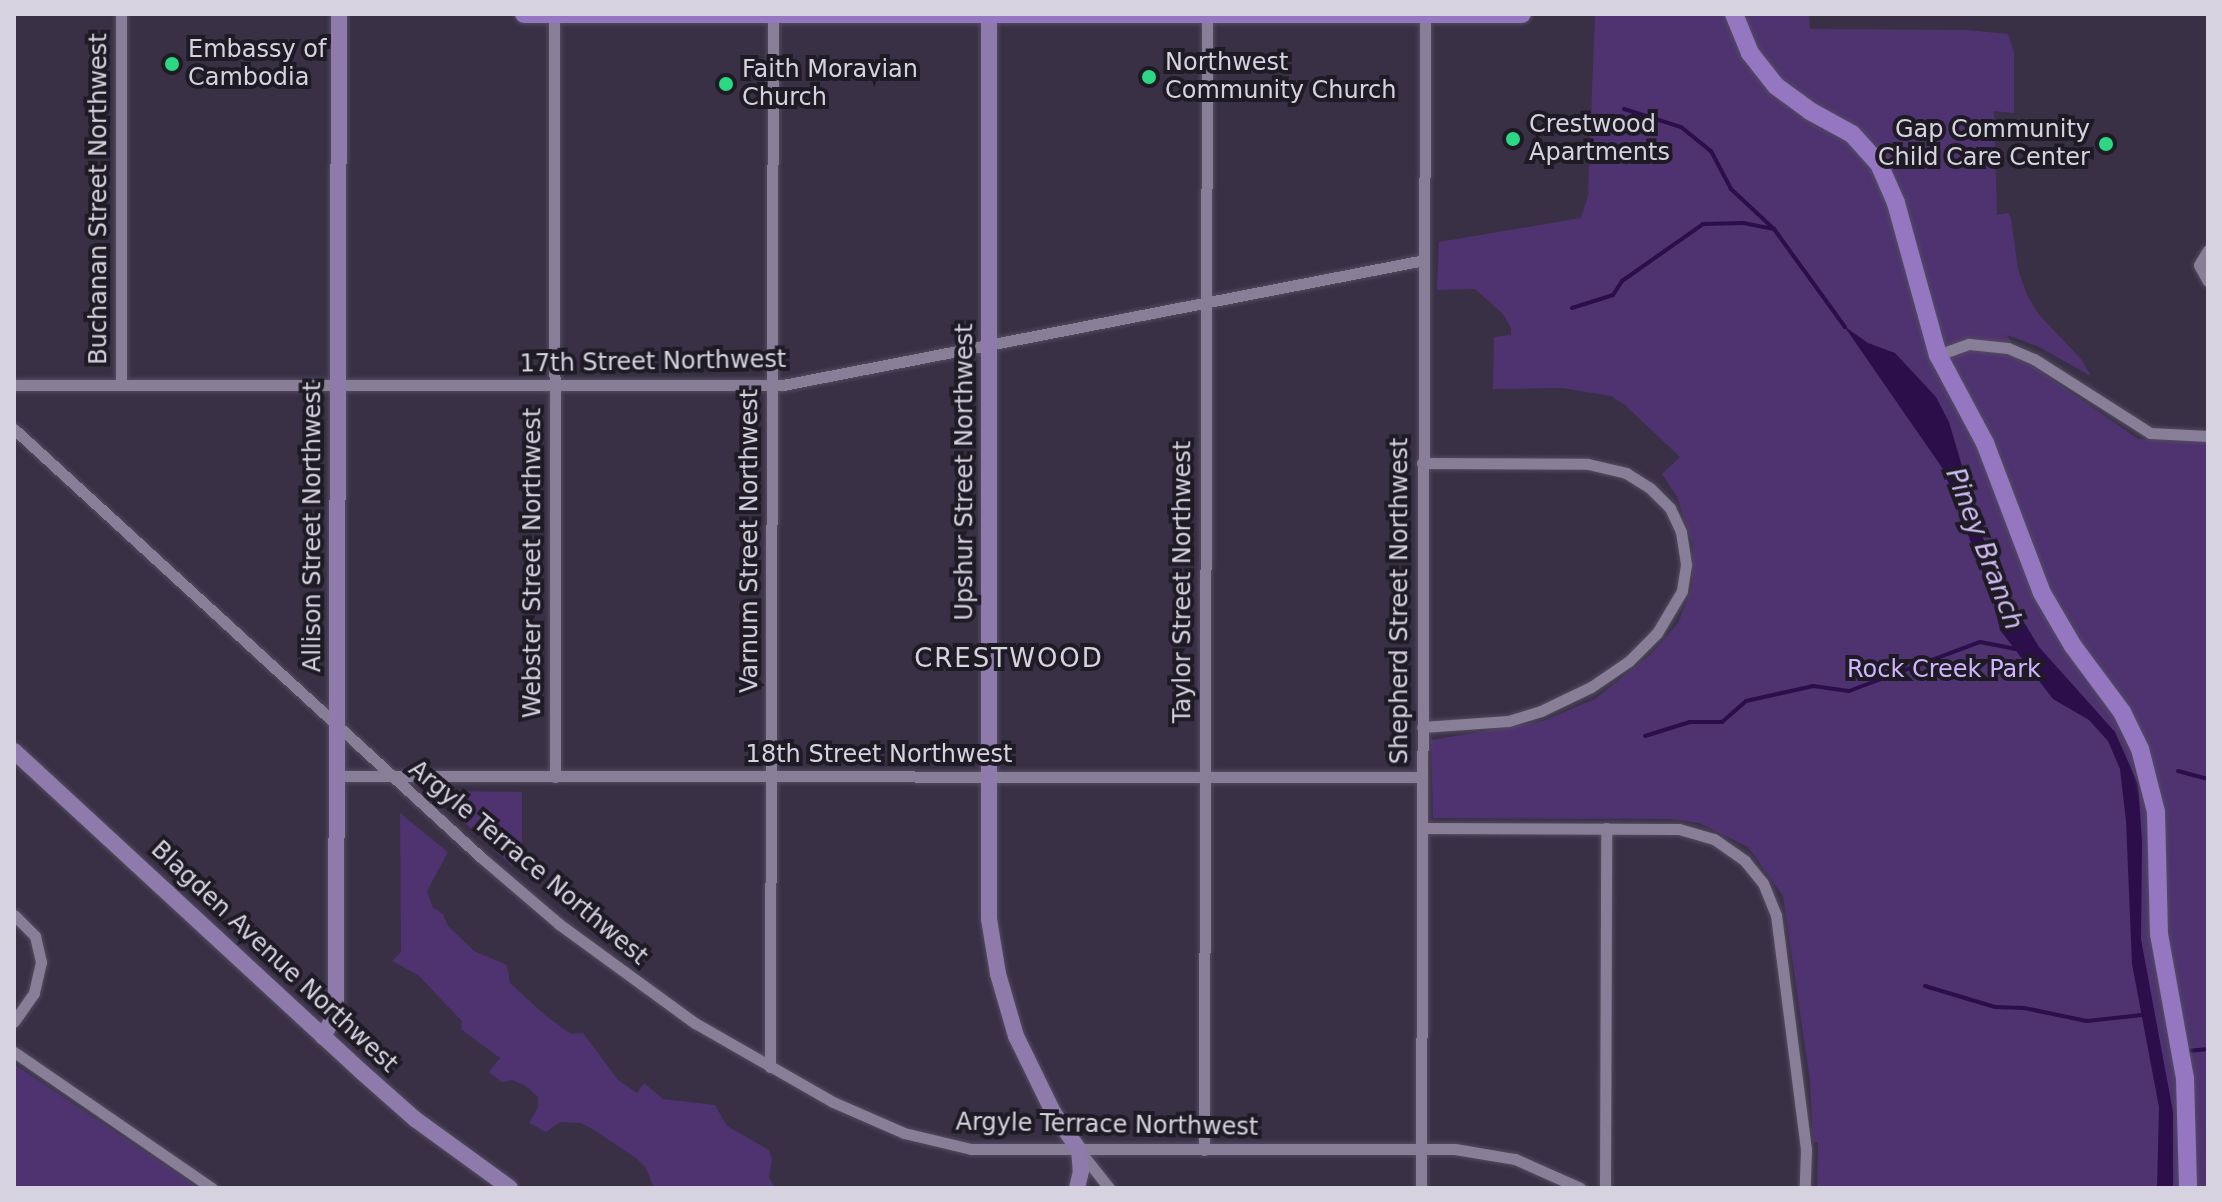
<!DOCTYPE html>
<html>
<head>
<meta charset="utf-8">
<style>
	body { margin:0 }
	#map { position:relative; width:2222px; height:1202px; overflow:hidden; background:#393046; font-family:"DejaVu Sans",sans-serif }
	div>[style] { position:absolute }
	.green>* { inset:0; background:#4e3370 }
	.water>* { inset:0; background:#2c0e4a }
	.stream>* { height:4px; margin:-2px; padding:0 2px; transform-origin:2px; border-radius:2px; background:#2c0e4a }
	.roads { filter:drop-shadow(0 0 2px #534c5e) drop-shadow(0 0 2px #534c5e) }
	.street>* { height:11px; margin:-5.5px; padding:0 5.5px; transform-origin:5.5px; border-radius:5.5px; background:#887e98 }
	.secondary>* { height:16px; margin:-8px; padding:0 8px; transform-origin:8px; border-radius:8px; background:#8f7aac }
	.primary>* { height:18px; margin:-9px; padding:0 9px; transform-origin:9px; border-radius:9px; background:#9576c1 }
	.dots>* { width:22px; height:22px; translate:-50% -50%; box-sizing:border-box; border:4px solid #1e1b25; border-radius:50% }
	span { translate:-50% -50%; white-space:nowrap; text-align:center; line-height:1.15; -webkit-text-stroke:8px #1e1b25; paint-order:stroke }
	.poi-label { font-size:24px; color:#d7d2e0 }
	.left { translate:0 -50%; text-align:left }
	.right { translate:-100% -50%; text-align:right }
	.street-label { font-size:24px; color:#d7d2e0 }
	.park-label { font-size:24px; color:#d1b4ff }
	.water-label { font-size:26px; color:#ceb9f1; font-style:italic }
	.neighbourhood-label { font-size:26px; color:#d7d2e0; letter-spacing:2px }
	.frame { position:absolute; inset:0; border:16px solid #d7d2e0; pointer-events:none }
</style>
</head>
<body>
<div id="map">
	<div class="green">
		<div style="clip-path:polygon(1595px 14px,1809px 14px,1810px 29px,1967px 30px,2008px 34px,2014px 52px,2014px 113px,1994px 111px,1997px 215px,2008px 213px,2011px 218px,2018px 269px,2027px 295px,2040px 316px,2081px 359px,2091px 376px,2037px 346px,2007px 335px,2020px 357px,2138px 439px,2208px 442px,2208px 1188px,1817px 1188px,1818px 1143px,1813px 1141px,1810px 1081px,1783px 896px,1748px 847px,1699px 823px,1670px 819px,1433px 818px,1431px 740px,1543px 721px,1595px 699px,1651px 654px,1678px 623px,1692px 587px,1693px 545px,1677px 497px,1662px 474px,1680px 457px,1625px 405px,1611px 396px,1562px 388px,1493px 389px,1494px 337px,1511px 335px,1511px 328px,1503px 314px,1475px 289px,1437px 290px,1439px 242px,1581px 218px,1588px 196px)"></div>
		<div style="clip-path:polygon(430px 791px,522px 792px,522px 851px,512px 866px)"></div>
		<div style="clip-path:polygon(400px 813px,448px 852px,427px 891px,433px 908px,443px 914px,448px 926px,474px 951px,507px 965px,510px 983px,546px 1016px,571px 1034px,583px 1033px,618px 1080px,637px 1093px,644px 1083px,663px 1099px,715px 1105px,727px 1126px,769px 1150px,772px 1160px,769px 1177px,774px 1188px,653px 1186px,646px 1168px,636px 1158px,591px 1128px,580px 1123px,560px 1122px,546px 1132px,529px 1123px,538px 1107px,538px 1097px,526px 1086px,512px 1080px,502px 1082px,489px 1072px,500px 1058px,461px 1029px,462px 1021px,418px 975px,392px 961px,401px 952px)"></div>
		<div style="clip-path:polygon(14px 1064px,166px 1166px,198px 1188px,14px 1188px)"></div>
	</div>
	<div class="water">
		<div style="clip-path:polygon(1844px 326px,1868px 343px,1895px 353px,1936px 397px,1949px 422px,1993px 571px,2039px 647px,2115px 732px,2138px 784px,2142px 841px,2141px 939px,2173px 1112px,2173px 1188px,2157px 1188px,2159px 1107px,2132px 964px,2126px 821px,2120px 769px,2108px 741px,2089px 720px,2053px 699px,2000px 630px,1994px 603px,1943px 469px)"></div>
	</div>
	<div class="stream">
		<div style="left:1624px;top:109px;width:60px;rotate:17.5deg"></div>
		<div style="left:1681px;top:127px;width:38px;rotate:39deg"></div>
		<div style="left:1711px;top:151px;width:43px;rotate:62.2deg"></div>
		<div style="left:1731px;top:189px;width:59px;rotate:42.9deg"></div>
		<div style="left:1774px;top:229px;width:121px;rotate:54.1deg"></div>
		<div style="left:1572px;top:308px;width:43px;rotate:-17.6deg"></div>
		<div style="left:1613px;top:295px;width:17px;rotate:-57deg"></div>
		<div style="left:1622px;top:281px;width:99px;rotate:-35.1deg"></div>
		<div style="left:1703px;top:224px;width:40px;rotate:-1.4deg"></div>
		<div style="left:1743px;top:223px;width:32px;rotate:11deg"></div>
		<div style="left:1645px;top:736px;width:47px;rotate:-17.3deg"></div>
		<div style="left:1690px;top:722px;width:32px"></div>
		<div style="left:1722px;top:722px;width:32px;rotate:-41deg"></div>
		<div style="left:1746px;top:701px;width:69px;rotate:-12.6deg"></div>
		<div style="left:1813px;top:686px;width:36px;rotate:8deg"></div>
		<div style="left:1849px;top:691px;width:140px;rotate:-20.5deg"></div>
		<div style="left:1980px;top:642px;width:38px;rotate:11deg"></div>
		<div style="left:2178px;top:771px;width:31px;rotate:15deg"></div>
		<div style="left:1925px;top:986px;width:73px;rotate:16.7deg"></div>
		<div style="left:1995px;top:1007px;width:29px;rotate:2deg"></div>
		<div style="left:2024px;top:1008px;width:64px;rotate:11.7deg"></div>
		<div style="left:2087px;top:1021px;width:55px;rotate:-6.2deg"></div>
		<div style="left:2188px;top:1051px;width:20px;rotate:-6deg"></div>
	</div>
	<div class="roads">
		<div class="street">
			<div style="left:554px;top:14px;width:763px;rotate:89.92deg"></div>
			<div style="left:2208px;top:250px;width:17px;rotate:121deg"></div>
			<div style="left:2199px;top:265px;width:18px;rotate:61deg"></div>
			<div style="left:1938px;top:355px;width:33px;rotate:-20deg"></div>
			<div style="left:1969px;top:344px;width:39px;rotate:6deg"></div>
			<div style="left:2008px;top:348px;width:28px;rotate:23deg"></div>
			<div style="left:2034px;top:359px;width:138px;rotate:32.5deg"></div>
			<div style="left:2150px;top:433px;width:58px;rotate:3deg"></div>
			<div style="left:14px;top:385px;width:769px"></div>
			<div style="left:783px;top:385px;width:653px;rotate:-11.03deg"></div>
			<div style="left:121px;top:385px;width:371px;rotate:-90deg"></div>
			<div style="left:14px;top:429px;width:636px;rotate:42.52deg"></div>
			<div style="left:483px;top:859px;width:100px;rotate:40.5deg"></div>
			<div style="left:559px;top:924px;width:168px;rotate:36.1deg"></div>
			<div style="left:695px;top:1023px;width:159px;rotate:29.8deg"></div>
			<div style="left:833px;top:1102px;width:77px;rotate:23.6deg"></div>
			<div style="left:904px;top:1133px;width:69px;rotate:13.4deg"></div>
			<div style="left:971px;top:1149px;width:484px"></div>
			<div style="left:1455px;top:1149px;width:61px;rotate:9.5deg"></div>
			<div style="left:1515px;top:1159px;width:71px;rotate:24deg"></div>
			<div style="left:1422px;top:463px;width:166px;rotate:0.3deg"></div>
			<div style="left:1588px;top:464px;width:39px;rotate:13deg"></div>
			<div style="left:1626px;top:473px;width:28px;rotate:32deg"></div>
			<div style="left:1650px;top:488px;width:28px;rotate:45deg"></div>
			<div style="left:1670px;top:508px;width:26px;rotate:65deg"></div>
			<div style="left:1681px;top:532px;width:33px;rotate:81deg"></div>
			<div style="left:1686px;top:565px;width:26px;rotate:99deg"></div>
			<div style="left:1682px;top:591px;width:49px;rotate:120.8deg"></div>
			<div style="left:1657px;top:633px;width:40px;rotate:135deg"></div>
			<div style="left:1629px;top:661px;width:46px;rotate:145.6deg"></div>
			<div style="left:1591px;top:687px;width:55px;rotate:154.4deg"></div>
			<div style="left:1541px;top:711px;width:34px;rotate:163deg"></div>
			<div style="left:1508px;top:721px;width:86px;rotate:176deg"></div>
			<div style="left:336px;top:776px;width:1086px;rotate:0.05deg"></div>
			<div style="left:1422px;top:828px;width:257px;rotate:0.2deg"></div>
			<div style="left:1679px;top:829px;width:36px;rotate:16deg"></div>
			<div style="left:1714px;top:839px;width:38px;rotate:35deg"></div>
			<div style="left:1745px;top:861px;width:28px;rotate:51deg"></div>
			<div style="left:1763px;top:883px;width:35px;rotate:68deg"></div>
			<div style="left:1776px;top:915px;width:237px;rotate:82.7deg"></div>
			<div style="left:1806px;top:1150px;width:38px;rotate:92deg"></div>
			<div style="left:14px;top:915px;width:30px;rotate:45deg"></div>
			<div style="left:35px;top:936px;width:27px;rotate:77deg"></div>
			<div style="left:41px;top:962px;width:32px;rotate:103deg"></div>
			<div style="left:34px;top:993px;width:35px;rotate:125deg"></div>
			<div style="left:14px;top:1052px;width:240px;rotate:34.5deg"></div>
			<div style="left:770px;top:1067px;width:1053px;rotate:-89.84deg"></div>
			<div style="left:1079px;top:1150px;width:48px;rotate:51.7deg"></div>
			<div style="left:1204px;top:1150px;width:1136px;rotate:-89.85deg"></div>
			<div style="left:1421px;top:1188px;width:1174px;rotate:-89.8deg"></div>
			<div style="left:1605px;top:1188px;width:360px;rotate:-89.8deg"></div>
		</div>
		<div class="secondary">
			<div style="left:989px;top:14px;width:905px;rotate:90deg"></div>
			<div style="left:989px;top:919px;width:56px;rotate:80.7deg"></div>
			<div style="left:998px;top:974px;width:65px;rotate:73.8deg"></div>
			<div style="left:1016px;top:1036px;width:85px;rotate:64deg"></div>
			<div style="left:1053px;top:1112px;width:46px;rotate:55.6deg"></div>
			<div style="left:1079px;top:1150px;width:21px;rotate:85deg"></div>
			<div style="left:1081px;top:1171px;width:17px;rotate:103deg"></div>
			<div style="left:14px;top:751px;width:475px;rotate:42.7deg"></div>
			<div style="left:363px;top:1073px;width:69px;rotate:41.5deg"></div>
			<div style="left:415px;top:1119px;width:117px;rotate:36deg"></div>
			<div style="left:323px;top:1037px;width:27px;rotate:-62deg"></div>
			<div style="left:336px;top:1013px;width:999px;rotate:-89.83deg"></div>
		</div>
		<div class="primary">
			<div style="left:524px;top:14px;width:998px"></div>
			<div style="left:1734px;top:14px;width:42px;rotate:67.7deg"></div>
			<div style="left:1750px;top:53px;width:42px;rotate:51.8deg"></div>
			<div style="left:1776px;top:86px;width:42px;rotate:36.3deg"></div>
			<div style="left:1810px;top:111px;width:48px;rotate:28.7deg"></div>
			<div style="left:1852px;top:134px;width:40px;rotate:48deg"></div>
			<div style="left:1879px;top:164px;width:43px;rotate:66.4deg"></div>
			<div style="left:1896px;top:203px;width:158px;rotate:74.6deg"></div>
			<div style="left:1938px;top:355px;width:100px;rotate:61.9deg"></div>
			<div style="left:1985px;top:443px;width:160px;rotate:69.2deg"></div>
			<div style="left:2042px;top:593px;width:61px;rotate:59.7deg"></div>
			<div style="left:2073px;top:646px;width:82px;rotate:53.4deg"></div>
			<div style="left:2122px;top:712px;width:41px;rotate:64.1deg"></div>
			<div style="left:2140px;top:749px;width:65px;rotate:75.7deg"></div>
			<div style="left:2156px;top:812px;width:122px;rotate:88.6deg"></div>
			<div style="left:2159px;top:934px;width:146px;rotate:79.8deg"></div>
			<div style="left:2185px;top:1078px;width:110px;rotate:88.4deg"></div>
		</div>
	</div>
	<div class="dots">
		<div style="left:172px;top:64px;background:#2cd884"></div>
		<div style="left:1149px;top:77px;background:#2cd884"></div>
		<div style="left:726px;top:84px;background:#2cd884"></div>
		<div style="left:1513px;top:139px;background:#2cd884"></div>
		<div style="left:2106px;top:144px;background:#2cd884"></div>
	</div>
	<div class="poi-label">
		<span class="left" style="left:188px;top:64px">Embassy of<br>Cambodia</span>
		<span class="left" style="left:1165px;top:77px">Northwest<br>Community Church</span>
		<span class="left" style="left:742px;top:84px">Faith Moravian<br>Church</span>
		<span class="left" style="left:1529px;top:139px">Crestwood<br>Apartments</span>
		<span class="right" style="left:2090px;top:144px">Gap Community<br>Child Care Center</span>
	</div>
	<div class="street-label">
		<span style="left:99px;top:199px;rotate:-90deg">Buchanan Street Northwest</span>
		<span style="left:653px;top:362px;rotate:-1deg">17th Street Northwest</span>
		<span style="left:965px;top:472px;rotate:-90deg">Upshur Street Northwest</span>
		<span style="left:313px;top:527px;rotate:-90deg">Allison Street Northwest</span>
		<span style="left:750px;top:541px;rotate:-90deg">Varnum Street Northwest</span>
		<span style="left:533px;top:563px;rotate:-90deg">Webster Street Northwest</span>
		<span style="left:1183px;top:582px;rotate:-90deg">Taylor Street Northwest</span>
		<span style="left:1400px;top:601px;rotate:-90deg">Shepherd Street Northwest</span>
		<span style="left:879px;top:755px">18th Street Northwest</span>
		<span style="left:528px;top:863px;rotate:40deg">Argyle Terrace Northwest</span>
		<span style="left:274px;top:957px;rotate:43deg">Blagden Avenue Northwest</span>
		<span style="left:1107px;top:1125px;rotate:1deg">Argyle Terrace Northwest</span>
	</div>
	<div class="park-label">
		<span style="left:1944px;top:670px">Rock Creek Park</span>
	</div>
	<div class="water-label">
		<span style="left:1984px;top:549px;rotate:69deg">Piney Branch</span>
	</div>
	<div class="neighbourhood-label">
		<span style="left:1009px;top:659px">CRESTWOOD</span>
	</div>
	<div class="frame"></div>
</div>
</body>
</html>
